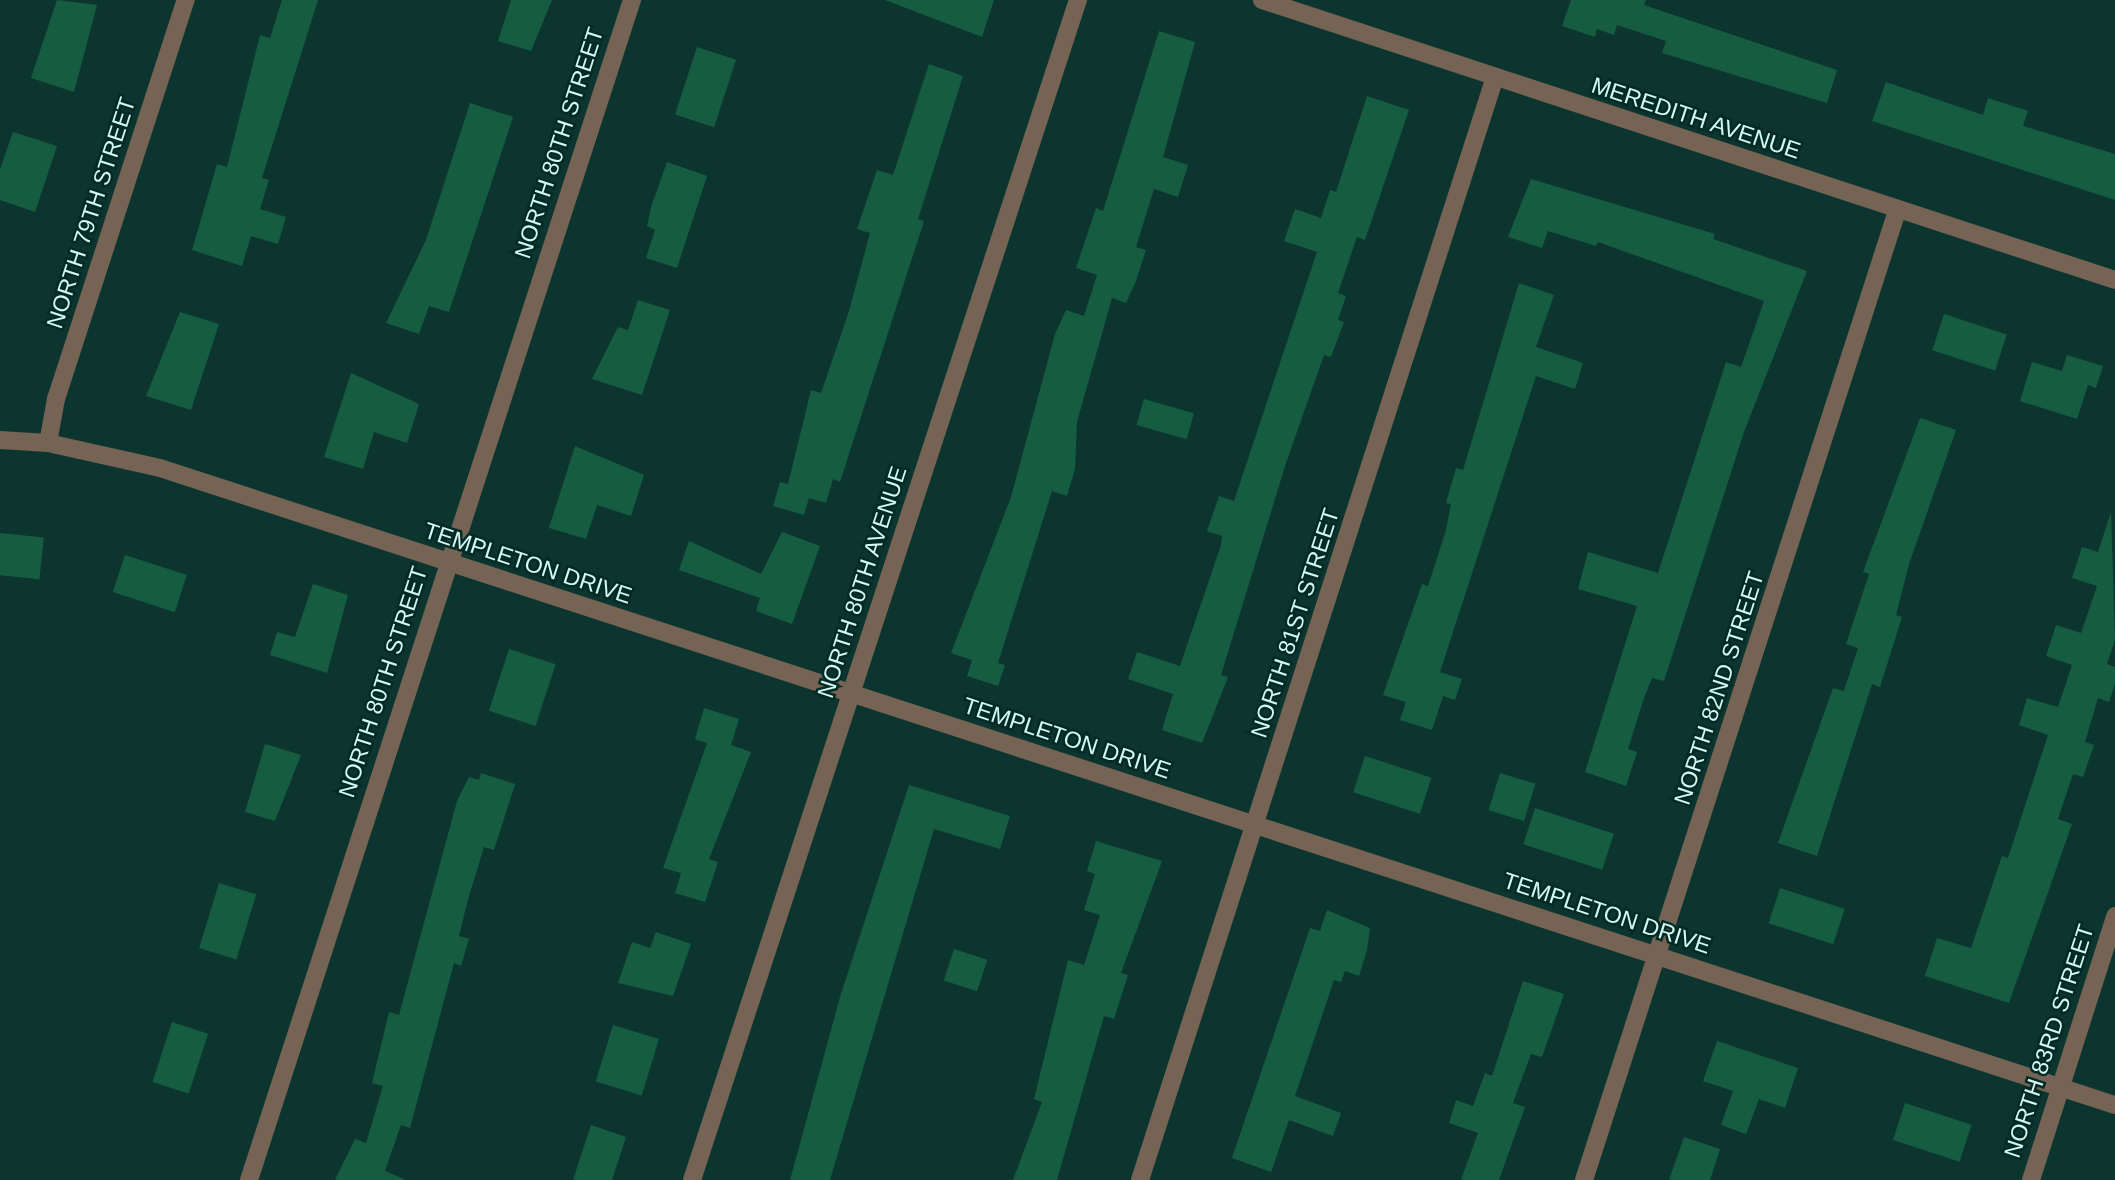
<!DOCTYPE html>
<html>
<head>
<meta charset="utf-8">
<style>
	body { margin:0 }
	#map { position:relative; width:2115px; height:1180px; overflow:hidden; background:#0d3530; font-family:Helvetica,sans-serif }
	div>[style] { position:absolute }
	.building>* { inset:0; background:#165c41; transform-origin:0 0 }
	.minor>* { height:18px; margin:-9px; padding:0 9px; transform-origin:9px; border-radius:9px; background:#756353 }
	span { translate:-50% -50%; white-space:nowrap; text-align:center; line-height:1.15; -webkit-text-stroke:5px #022b26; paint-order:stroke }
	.street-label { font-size:23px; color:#d5f8f1 }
</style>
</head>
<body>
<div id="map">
	<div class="building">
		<div style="clip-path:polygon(57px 0,97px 5px,74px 92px,31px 78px)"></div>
		<div style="clip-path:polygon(282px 0,318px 0,262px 178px,269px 180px,260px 209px,286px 217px,278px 244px,251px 236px,242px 266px,192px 250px,217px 164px,227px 167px,260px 35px,270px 38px)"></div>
		<div style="clip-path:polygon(511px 0,552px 0,531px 51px,498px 41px)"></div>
		<div style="clip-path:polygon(885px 0,994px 0,982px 37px)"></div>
		<div style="clip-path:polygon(1571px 0,1646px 0,1644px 5px,1837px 70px,1827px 103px,1662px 53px,1666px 41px,1617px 25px,1614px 35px,1597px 29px,1595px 37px,1562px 26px)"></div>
		<div style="clip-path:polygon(1159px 31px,1195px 42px,1163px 157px,1188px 165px,1178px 197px,1154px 189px,1136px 247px,1146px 250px,1136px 281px,1126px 303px,1112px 298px,1077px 422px,1075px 469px,1067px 496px,1052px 491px,998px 663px,1005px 665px,998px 686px,967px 676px,972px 660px,951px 653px,1011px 497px,1055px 334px,1066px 310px,1084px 316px,1097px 275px,1076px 268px,1096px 208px,1103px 211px)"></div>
		<div style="left:697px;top:47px;width:41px;height:71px;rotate:18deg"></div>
		<div style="clip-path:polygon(929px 64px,963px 76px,918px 219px,924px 221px,840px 482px,833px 479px,826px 503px,809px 498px,804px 515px,773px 506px,780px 482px,788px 484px,811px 390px,821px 393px,849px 311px,870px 233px,857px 229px,877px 170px,893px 175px)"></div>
		<div style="clip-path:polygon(1886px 82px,1983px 115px,1988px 98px,2028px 111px,2023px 126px,2115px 154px,2115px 200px,1872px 121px)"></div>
		<div style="clip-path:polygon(1367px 96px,1409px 110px,1365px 240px,1357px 237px,1338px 293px,1346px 296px,1338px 320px,1344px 322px,1331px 357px,1324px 355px,1286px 463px,1221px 675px,1228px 677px,1202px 743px,1162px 730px,1173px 694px,1128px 679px,1137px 652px,1180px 666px,1221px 545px,1222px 536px,1207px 531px,1219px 496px,1234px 501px,1317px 252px,1284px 241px,1295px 209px,1321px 218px,1330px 190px,1336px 192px)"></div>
		<div style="clip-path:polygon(470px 103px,513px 117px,449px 312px,429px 306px,419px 334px,386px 323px,426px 240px)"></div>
		<div style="clip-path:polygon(13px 132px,57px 146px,35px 212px,0 200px,0 169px)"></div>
		<div style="clip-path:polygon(667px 162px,707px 176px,677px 268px,646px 258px,655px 230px,647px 226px,651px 207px)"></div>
		<div style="clip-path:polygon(1531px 179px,1715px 234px,1713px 239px,1807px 271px,1744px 432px,1664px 681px,1652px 678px,1644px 698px,1628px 749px,1637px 752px,1626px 786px,1585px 772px,1637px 606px,1578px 589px,1588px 552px,1658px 573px,1726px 362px,1741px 367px,1764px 301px,1598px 242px,1596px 246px,1548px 231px,1542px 248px,1508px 237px)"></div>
		<div style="clip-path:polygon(1519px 283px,1554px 295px,1536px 347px,1583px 363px,1575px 389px,1536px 376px,1440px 672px,1462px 679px,1455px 700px,1443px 696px,1432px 730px,1400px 720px,1406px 702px,1383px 695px,1422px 584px,1428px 586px,1446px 530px,1451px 504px,1446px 503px,1456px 468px,1463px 470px)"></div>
		<div style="clip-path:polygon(638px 300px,670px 310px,642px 395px,592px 379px,618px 327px,628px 330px)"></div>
		<div style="clip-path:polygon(180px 312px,219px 324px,191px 410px,146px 396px)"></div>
		<div style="left:1944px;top:314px;width:66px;height:38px;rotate:18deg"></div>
		<div style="clip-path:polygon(2067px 355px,2103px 366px,2096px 388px,2088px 385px,2077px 419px,2020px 401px,2032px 362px,2062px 371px)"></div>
		<div style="clip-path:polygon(351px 373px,419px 404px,407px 443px,374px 432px,363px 469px,324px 457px)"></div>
		<div style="left:1144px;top:399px;width:52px;height:27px;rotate:16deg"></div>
		<div style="clip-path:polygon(1920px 418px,1956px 430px,1909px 564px,1896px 615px,1902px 617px,1880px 687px,1872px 684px,1817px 856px,1778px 843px,1833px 688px,1844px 691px,1858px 648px,1846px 644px,1869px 574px,1863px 572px)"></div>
		<div style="clip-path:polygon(575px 446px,644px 475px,631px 516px,597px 505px,586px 539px,549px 528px)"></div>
		<div style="clip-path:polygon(2111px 512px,2115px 640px,2107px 664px,2115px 667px,2115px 684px,2109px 702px,2098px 698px,2085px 742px,2094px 745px,2083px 777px,2073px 774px,2058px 819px,2072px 824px,2009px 1003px,1925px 976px,1937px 938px,1971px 948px,2002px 856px,2008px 858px,2048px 735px,2019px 725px,2027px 698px,2058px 707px,2072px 665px,2046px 656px,2056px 625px,2081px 633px,2097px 586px,2072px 578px,2082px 547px,2098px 552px)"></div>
		<div style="clip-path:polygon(782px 532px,820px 546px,792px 624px,756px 611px,760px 598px,679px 570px,689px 541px,761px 574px)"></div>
		<div style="left:0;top:533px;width:44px;height:42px;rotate:6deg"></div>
		<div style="left:125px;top:555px;width:65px;height:39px;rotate:18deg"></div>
		<div style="clip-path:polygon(313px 584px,348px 595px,327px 673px,270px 655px,277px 632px,295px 637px)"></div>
		<div style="left:509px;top:649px;width:49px;height:65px;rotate:18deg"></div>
		<div style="clip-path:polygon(704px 708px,739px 719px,731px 745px,751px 752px,709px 859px,718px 862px,705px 902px,675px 893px,681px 873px,663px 868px,707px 743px,695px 739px)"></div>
		<div style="clip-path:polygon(265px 744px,301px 755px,275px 821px,245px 812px)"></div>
		<div style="left:1365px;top:756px;width:70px;height:38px;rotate:18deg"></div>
		<div style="clip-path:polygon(481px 773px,515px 784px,494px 850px,484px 847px,467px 903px,459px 936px,469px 939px,461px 966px,454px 963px,410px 1128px,401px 1125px,385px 1171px,406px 1180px,335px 1180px,355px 1139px,366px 1143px,383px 1086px,372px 1083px,389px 1012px,399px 1015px,457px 801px,469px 777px,479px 780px)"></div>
		<div style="left:1500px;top:773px;width:37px;height:39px;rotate:17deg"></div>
		<div style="clip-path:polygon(909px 785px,1010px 816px,1000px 849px,934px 829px,830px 1180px,790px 1180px,840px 997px)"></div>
		<div style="left:1535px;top:808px;width:83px;height:38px;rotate:18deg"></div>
		<div style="clip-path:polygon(1096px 841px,1162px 861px,1121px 973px,1128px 975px,1114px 1019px,1104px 1016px,1057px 1180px,1013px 1180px,1042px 1102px,1034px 1099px,1068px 960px,1084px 965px,1100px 915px,1084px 910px,1095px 874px,1087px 871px)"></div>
		<div style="left:219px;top:883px;width:39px;height:68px;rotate:17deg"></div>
		<div style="left:1780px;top:888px;width:68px;height:37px;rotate:18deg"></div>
		<div style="clip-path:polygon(1327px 910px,1370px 928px,1367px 950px,1359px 976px,1345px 971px,1341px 982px,1334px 980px,1295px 1096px,1341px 1113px,1333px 1136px,1289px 1120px,1271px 1172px,1232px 1158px,1310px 928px,1320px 931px)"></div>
		<div style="clip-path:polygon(656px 932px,691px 944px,673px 996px,618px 983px,632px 942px,650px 948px)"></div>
		<div style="left:954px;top:949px;width:35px;height:33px;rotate:18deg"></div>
		<div style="clip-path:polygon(1523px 981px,1564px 994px,1542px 1057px,1531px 1054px,1513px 1103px,1525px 1107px,1499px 1180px,1461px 1180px,1478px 1133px,1449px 1123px,1456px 1100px,1473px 1106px,1485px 1073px,1492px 1076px)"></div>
		<div style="left:172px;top:1022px;width:38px;height:63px;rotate:18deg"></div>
		<div style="left:613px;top:1025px;width:48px;height:59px;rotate:17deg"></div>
		<div style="clip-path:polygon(1717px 1041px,1798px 1068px,1785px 1108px,1759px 1099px,1746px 1134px,1721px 1125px,1733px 1091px,1703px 1081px)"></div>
		<div style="left:1905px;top:1103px;width:70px;height:39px;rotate:18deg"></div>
		<div style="clip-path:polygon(591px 1125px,626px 1137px,612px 1180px,573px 1180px)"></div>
		<div style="clip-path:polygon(1684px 1137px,1720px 1149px,1710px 1180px,1669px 1180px)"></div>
	</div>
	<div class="minor">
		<div style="left:1262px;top:0;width:898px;rotate:18.17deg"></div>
		<div style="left:0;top:440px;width:48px;rotate:3.6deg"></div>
		<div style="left:48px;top:443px;width:115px;rotate:12.6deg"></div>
		<div style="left:160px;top:468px;width:2056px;rotate:18.05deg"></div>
		<div style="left:48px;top:443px;width:45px;rotate:-79.7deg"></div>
		<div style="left:56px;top:399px;width:420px;rotate:-72deg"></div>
		<div style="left:249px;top:1180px;width:1241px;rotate:-72.02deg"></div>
		<div style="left:692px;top:1180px;width:1242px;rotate:-71.89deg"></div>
		<div style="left:1140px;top:1180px;width:1156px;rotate:-72.16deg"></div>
		<div style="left:1584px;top:1180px;width:1018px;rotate:-72.1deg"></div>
		<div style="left:2031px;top:1180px;width:277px;rotate:-72.3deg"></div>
	</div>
	<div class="street-label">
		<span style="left:1696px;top:118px;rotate:18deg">MEREDITH AVENUE</span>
		<span style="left:559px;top:143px;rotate:-72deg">NORTH 80TH STREET</span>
		<span style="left:91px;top:213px;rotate:-72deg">NORTH 79TH STREET</span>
		<span style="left:528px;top:563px;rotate:18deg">TEMPLETON DRIVE</span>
		<span style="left:862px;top:582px;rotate:-72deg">NORTH 80TH AVENUE</span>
		<span style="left:1295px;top:623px;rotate:-72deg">NORTH 81ST STREET</span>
		<span style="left:383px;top:682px;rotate:-72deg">NORTH 80TH STREET</span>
		<span style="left:1719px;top:688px;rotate:-72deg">NORTH 82ND STREET</span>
		<span style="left:1067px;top:738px;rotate:18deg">TEMPLETON DRIVE</span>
		<span style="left:1607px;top:913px;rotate:18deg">TEMPLETON DRIVE</span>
		<span style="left:2049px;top:1041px;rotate:-72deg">NORTH 83RD STREET</span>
	</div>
</div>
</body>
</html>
